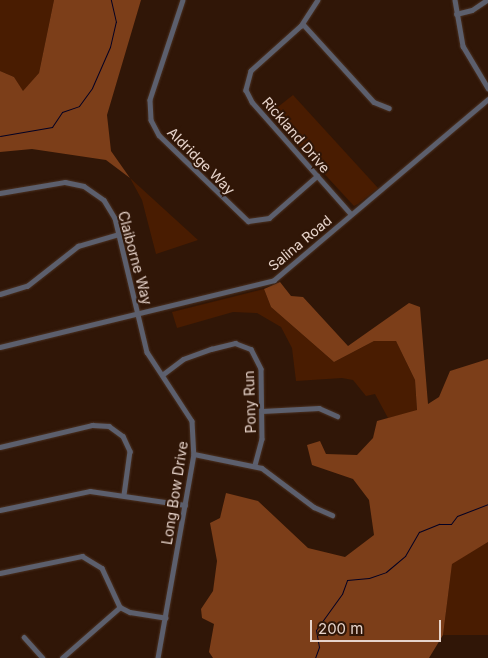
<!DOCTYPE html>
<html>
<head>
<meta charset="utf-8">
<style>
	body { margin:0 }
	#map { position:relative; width:488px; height:658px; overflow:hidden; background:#301607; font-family:Inter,sans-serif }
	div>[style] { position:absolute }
	.green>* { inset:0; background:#491c01 }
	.forest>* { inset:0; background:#7c3e19 }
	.stream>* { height:1px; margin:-0.5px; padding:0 0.5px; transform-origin:0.5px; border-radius:0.5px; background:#030023 }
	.roads { filter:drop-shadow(0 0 1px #4a3122) drop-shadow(0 0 1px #4a3122) }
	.minor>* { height:4.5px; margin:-2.25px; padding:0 2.25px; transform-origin:2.25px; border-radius:2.25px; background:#5c5f6d }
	span { translate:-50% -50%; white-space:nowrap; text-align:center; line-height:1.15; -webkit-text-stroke:4px #301607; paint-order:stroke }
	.street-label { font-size:14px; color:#e7d4cb }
	.scale { position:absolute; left:310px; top:620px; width:131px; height:22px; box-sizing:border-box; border:2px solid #e7d4cb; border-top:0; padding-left:6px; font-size:15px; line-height:18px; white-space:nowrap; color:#e7d4cb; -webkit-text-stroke:4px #301607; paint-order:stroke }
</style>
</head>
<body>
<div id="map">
	<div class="green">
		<div style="clip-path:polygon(0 0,54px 0,39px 73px,23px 92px,14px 77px,0 71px)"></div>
		<div style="clip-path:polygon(293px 95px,378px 188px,358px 204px,354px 206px,269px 114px)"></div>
		<div style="clip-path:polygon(130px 178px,198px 240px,156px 254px,142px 200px)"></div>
		<div style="clip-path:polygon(264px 289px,271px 307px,334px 362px,374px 341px,396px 341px,415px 380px,417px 411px,388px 418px,375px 394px,366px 396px,353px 380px,342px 378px,296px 381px,292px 348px,281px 327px,257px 313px,233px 312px,177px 328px,172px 312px)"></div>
		<div style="clip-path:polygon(488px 542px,488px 635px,443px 635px,452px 563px)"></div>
	</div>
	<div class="forest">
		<div style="clip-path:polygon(54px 0,141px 0,107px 115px,111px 151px,130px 178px,106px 160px,32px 149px,0 152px,0 71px,14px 77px,23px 91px,39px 73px)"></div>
		<div style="clip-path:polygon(280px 282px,291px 296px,303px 297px,348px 346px,409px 303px,420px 307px,428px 404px,439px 397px,450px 371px,488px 359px,488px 542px,452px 564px,443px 635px,429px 658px,213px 658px,209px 652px,214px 624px,202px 618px,201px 609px,213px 591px,217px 561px,210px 523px,220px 518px,226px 493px,258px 501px,308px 548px,345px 557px,374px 535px,369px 500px,353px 479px,312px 465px,307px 445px,320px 441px,326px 454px,357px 455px,373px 438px,377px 421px,417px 410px,415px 380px,396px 341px,374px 341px,334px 362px,271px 307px,264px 289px)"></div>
	</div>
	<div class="stream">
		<div style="left:0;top:136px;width:53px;rotate:-9.8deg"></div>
		<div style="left:52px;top:127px;width:18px;rotate:-56deg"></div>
		<div style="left:62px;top:112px;width:18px;rotate:-19deg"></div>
		<div style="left:79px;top:106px;width:22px;rotate:-54deg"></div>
		<div style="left:92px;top:88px;width:45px;rotate:-66.3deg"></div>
		<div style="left:110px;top:47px;width:26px;rotate:-77deg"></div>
		<div style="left:116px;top:22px;width:23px;rotate:-103deg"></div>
		<div style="left:315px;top:658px;width:12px;rotate:-70deg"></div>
		<div style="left:319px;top:647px;width:17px;rotate:-100deg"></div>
		<div style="left:316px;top:630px;width:44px;rotate:-54.2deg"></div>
		<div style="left:342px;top:594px;width:15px;rotate:-70deg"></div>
		<div style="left:347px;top:580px;width:22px;rotate:-5deg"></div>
		<div style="left:369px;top:578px;width:18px;rotate:-19deg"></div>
		<div style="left:386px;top:572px;width:25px;rotate:-40deg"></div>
		<div style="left:405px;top:556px;width:28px;rotate:-60deg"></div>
		<div style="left:419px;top:532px;width:22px;rotate:-22deg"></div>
		<div style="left:439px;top:524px;width:12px"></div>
		<div style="left:451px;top:524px;width:10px;rotate:-53deg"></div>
		<div style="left:457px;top:516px;width:33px;rotate:-21deg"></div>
	</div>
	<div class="roads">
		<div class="minor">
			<div style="left:183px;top:0;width:105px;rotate:108.3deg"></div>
			<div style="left:150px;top:100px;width:20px;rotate:87deg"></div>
			<div style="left:151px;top:120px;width:17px;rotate:62deg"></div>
			<div style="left:159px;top:135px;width:124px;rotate:44deg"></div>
			<div style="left:248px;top:221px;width:21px;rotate:-8deg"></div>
			<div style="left:269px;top:218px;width:64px;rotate:-41.2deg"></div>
			<div style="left:318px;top:0;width:31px;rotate:123deg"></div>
			<div style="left:301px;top:26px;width:67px;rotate:138deg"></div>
			<div style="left:251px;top:71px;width:20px;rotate:105deg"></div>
			<div style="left:246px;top:90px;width:13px;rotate:63deg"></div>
			<div style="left:252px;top:102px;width:149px;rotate:48.5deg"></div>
			<div style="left:455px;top:0;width:47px;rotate:80.1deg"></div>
			<div style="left:463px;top:46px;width:49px;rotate:59.2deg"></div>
			<div style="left:456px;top:14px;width:16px;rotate:-14deg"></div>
			<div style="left:472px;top:10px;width:18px;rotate:-34deg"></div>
			<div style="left:303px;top:24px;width:105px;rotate:47.7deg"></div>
			<div style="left:374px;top:102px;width:16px;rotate:22deg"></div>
			<div style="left:0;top:193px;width:66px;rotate:-9.6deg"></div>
			<div style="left:65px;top:182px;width:19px;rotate:12deg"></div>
			<div style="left:84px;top:186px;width:24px;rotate:35deg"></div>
			<div style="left:104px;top:200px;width:21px;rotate:59deg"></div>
			<div style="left:115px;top:218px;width:138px;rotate:76.6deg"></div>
			<div style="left:147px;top:352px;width:82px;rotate:56.9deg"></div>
			<div style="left:192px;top:421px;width:33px;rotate:87deg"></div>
			<div style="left:194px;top:454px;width:207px;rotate:100deg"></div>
			<div style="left:0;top:294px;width:28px;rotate:-17deg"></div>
			<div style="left:27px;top:286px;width:65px;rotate:-38.1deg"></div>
			<div style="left:78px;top:246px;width:43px;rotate:-16.3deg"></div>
			<div style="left:0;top:347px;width:282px;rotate:-13.7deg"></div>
			<div style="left:274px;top:280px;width:280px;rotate:-40.2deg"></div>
			<div style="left:162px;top:375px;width:26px;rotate:-37deg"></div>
			<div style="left:183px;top:359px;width:30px;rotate:-20deg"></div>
			<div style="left:211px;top:349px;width:25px;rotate:-14deg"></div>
			<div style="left:235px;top:343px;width:17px;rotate:21deg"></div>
			<div style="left:251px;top:349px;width:22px;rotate:63deg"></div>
			<div style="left:261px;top:369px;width:70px;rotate:89.2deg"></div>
			<div style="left:262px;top:439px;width:27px;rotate:105deg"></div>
			<div style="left:262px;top:411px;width:57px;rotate:-3deg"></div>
			<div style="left:319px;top:408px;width:20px;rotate:24deg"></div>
			<div style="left:0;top:447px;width:95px;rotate:-13.4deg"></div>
			<div style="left:92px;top:425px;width:17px;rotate:3deg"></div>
			<div style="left:109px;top:426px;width:17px;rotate:36deg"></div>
			<div style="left:123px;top:436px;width:17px;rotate:65deg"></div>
			<div style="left:130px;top:451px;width:44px;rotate:97.8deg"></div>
			<div style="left:194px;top:454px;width:69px;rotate:11.6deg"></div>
			<div style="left:262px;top:468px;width:65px;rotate:36.9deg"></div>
			<div style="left:314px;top:507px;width:20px;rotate:24deg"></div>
			<div style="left:0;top:510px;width:92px;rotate:-11.9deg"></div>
			<div style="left:90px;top:491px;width:96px;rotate:8.4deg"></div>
			<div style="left:0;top:573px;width:84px;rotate:-11.7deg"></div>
			<div style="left:82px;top:556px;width:23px;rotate:31deg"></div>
			<div style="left:102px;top:568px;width:43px;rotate:65.2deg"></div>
			<div style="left:120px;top:607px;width:11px;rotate:27deg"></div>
			<div style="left:130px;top:612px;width:36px;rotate:9deg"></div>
			<div style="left:24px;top:637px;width:28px;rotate:48deg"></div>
			<div style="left:62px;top:658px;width:77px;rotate:-41.3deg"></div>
		</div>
	</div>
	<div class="street-label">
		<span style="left:296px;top:135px;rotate:49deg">Rickland Drive</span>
		<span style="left:201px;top:161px;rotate:45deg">Aldridge Way</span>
		<span style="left:300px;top:243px;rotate:-40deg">Salina Road</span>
		<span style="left:135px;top:258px;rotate:75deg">Claiborne Way</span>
		<span style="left:250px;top:402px;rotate:-92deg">Pony Run</span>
		<span style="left:175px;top:493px;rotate:-81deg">Long Bow Drive</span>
	</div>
	<div class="scale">200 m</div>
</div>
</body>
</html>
